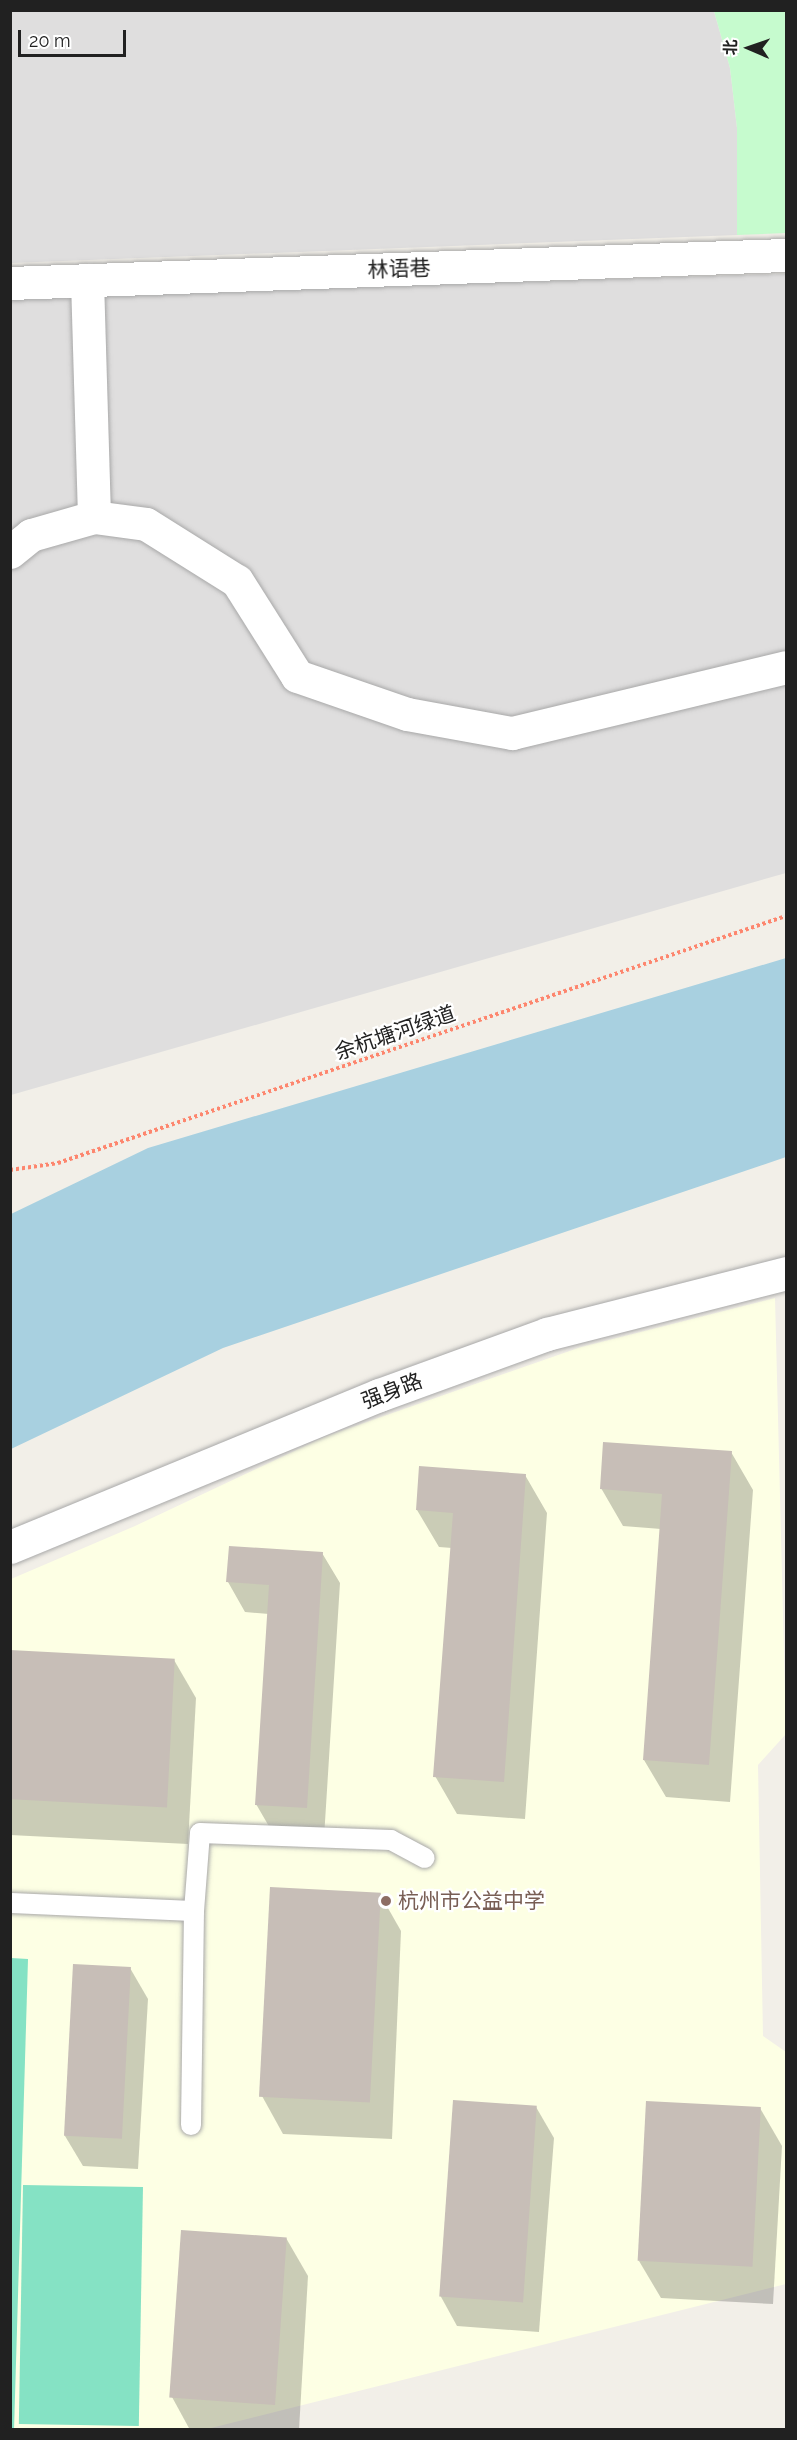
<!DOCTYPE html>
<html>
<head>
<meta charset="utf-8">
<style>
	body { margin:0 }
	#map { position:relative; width:797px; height:2440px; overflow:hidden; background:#f2efe8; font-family:Raleway,"Noto Sans SC",sans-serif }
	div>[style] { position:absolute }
	.residential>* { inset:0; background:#dfdede }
	.education>* { inset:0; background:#fdffe4 }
	.park>* { inset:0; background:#c6fbce }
	.pitch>* { inset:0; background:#85e2c4; transform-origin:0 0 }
	.water>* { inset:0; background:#a8d0e0 }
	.shadow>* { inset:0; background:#0003 }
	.building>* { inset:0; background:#c7beb7; transform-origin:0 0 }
	.path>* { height:4px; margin-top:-2px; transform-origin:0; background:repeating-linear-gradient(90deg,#fd866e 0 3px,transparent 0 6px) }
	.roads { filter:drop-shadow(0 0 2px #a8a8a8) drop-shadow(0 0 2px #a8a8a8) }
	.service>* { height:20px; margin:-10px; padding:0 10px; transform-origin:10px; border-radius:10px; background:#fff }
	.minor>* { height:33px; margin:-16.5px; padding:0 16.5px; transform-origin:16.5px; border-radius:16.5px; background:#fff }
	.dots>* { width:16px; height:16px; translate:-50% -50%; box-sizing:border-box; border:3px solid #fff; border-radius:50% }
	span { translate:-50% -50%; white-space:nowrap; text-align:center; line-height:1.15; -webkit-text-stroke:4.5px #fff; paint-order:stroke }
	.street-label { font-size:21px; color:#212121 }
	.education-label { font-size:21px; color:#785e54 }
	.left { translate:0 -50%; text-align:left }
	.frame { position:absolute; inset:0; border:12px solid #212121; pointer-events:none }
	.north { position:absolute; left:719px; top:18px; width:60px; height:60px; -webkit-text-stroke:4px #fff; paint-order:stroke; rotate:272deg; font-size:16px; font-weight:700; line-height:24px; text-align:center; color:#212121 }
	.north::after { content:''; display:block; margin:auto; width:21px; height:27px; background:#212121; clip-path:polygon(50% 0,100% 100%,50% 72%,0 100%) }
	.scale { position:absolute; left:18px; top:30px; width:108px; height:27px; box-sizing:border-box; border:3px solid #212121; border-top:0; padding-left:8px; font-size:18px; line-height:21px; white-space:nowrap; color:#212121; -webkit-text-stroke:4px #fff; paint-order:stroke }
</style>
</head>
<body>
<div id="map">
	<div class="residential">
		<div style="clip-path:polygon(10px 11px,714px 11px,730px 68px,737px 128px,737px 235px,11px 263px)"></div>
		<div style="clip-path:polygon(786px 274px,786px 873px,11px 1095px,10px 296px)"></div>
	</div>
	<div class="education">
		<div style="clip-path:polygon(775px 1298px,786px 1734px,758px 1765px,763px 2036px,786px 2052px,786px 2284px,207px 2429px,11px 2430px,11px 1579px,135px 1526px,324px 1437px,581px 1347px)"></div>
	</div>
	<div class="park">
		<div style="clip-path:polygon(714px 11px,786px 11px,786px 233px,737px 235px,737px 128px,730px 68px)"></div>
	</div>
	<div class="pitch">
		<div style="clip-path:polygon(11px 1958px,28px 1959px,14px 2430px,10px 2429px)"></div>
		<div style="left:23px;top:2185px;width:120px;height:239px;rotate:1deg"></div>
	</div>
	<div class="water">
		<div style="clip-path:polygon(786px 958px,786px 1157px,223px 1348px,11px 1449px,11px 1214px,148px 1148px)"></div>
	</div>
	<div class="shadow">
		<div style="clip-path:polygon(731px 1452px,753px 1490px,730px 1802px,666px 1797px,644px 1760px,661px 1529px,623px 1526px,601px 1488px)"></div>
		<div style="clip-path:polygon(525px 1475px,547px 1513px,525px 1819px,457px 1814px,435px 1776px,452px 1548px,439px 1547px,417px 1510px)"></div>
		<div style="clip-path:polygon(322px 1553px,340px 1583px,324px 1838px,274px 1835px,256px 1804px,269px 1614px,245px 1612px,228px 1582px)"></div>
		<div style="clip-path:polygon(10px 1651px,174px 1660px,196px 1698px,188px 1844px,10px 1835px)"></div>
		<div style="clip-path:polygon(380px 1894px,401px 1931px,392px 2139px,283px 2134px,262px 2096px)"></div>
		<div style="clip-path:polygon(130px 1968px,148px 1999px,138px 2169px,83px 2166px,65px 2136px)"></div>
		<div style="clip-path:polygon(536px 2107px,554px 2138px,539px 2332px,457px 2326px,440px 2295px)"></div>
		<div style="clip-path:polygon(760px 2108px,782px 2146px,773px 2304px,661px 2298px,639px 2261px)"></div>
		<div style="clip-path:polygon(286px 2238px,308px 2276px,299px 2430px,190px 2430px,172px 2397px)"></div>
	</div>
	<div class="building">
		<div style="clip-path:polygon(603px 1442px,732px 1451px,709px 1765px,643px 1760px,662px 1494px,600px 1489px)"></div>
		<div style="clip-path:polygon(419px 1466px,526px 1474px,504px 1782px,433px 1777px,453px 1513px,416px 1510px)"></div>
		<div style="clip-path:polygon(229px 1546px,323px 1552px,307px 1808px,255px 1805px,269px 1585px,226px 1582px)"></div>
		<div style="left:10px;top:1650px;width:165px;height:149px;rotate:3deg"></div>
		<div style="left:270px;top:1887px;width:111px;height:210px;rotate:3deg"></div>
		<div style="left:73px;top:1964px;width:58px;height:172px;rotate:3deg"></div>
		<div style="left:453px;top:2100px;width:84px;height:197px;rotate:4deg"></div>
		<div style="left:646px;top:2101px;width:115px;height:160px;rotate:3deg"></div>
		<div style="left:181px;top:2230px;width:106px;height:168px;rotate:4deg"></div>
	</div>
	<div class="path">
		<div style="left:10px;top:1170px;width:49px;rotate:-8.3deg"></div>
		<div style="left:58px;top:1163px;width:769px;rotate:-18.74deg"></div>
	</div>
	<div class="roads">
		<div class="service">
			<div style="left:10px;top:1903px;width:184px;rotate:2.5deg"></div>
			<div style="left:191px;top:2125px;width:214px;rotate:-89.2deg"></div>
			<div style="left:194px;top:1911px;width:78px;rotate:-85.6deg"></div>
			<div style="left:200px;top:1833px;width:191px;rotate:2.1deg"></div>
			<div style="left:391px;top:1840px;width:38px;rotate:28deg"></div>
		</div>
		<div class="minor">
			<div style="left:87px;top:280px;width:237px;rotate:88.3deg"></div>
			<div style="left:10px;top:283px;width:777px;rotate:-2.07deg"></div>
			<div style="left:10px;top:552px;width:27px;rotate:-39deg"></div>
			<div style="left:31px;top:535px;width:66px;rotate:-15.9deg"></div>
			<div style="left:94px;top:517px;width:52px;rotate:7.7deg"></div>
			<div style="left:146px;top:524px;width:107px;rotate:32.1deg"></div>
			<div style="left:237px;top:581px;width:112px;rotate:57.7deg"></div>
			<div style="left:297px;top:676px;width:116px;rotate:19.1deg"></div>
			<div style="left:407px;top:714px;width:107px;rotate:10.3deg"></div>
			<div style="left:512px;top:733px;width:282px;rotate:-13.5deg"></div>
			<div style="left:10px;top:1547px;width:399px;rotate:-22.4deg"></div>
			<div style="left:379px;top:1395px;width:179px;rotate:-20deg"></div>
			<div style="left:547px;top:1334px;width:247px;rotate:-14.3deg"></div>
		</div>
	</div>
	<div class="dots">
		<div style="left:386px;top:1901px;background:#8d6e63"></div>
	</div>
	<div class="street-label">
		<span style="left:399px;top:269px;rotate:-2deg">林语巷</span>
		<span style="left:395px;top:1033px;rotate:-19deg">余杭塘河绿道</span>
		<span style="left:392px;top:1391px;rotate:-21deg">强身路</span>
	</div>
	<div class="education-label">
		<span class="left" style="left:398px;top:1901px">杭州市公益中学</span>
	</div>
	<div class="frame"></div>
	<div class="north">北</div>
	<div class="scale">20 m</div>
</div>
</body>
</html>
